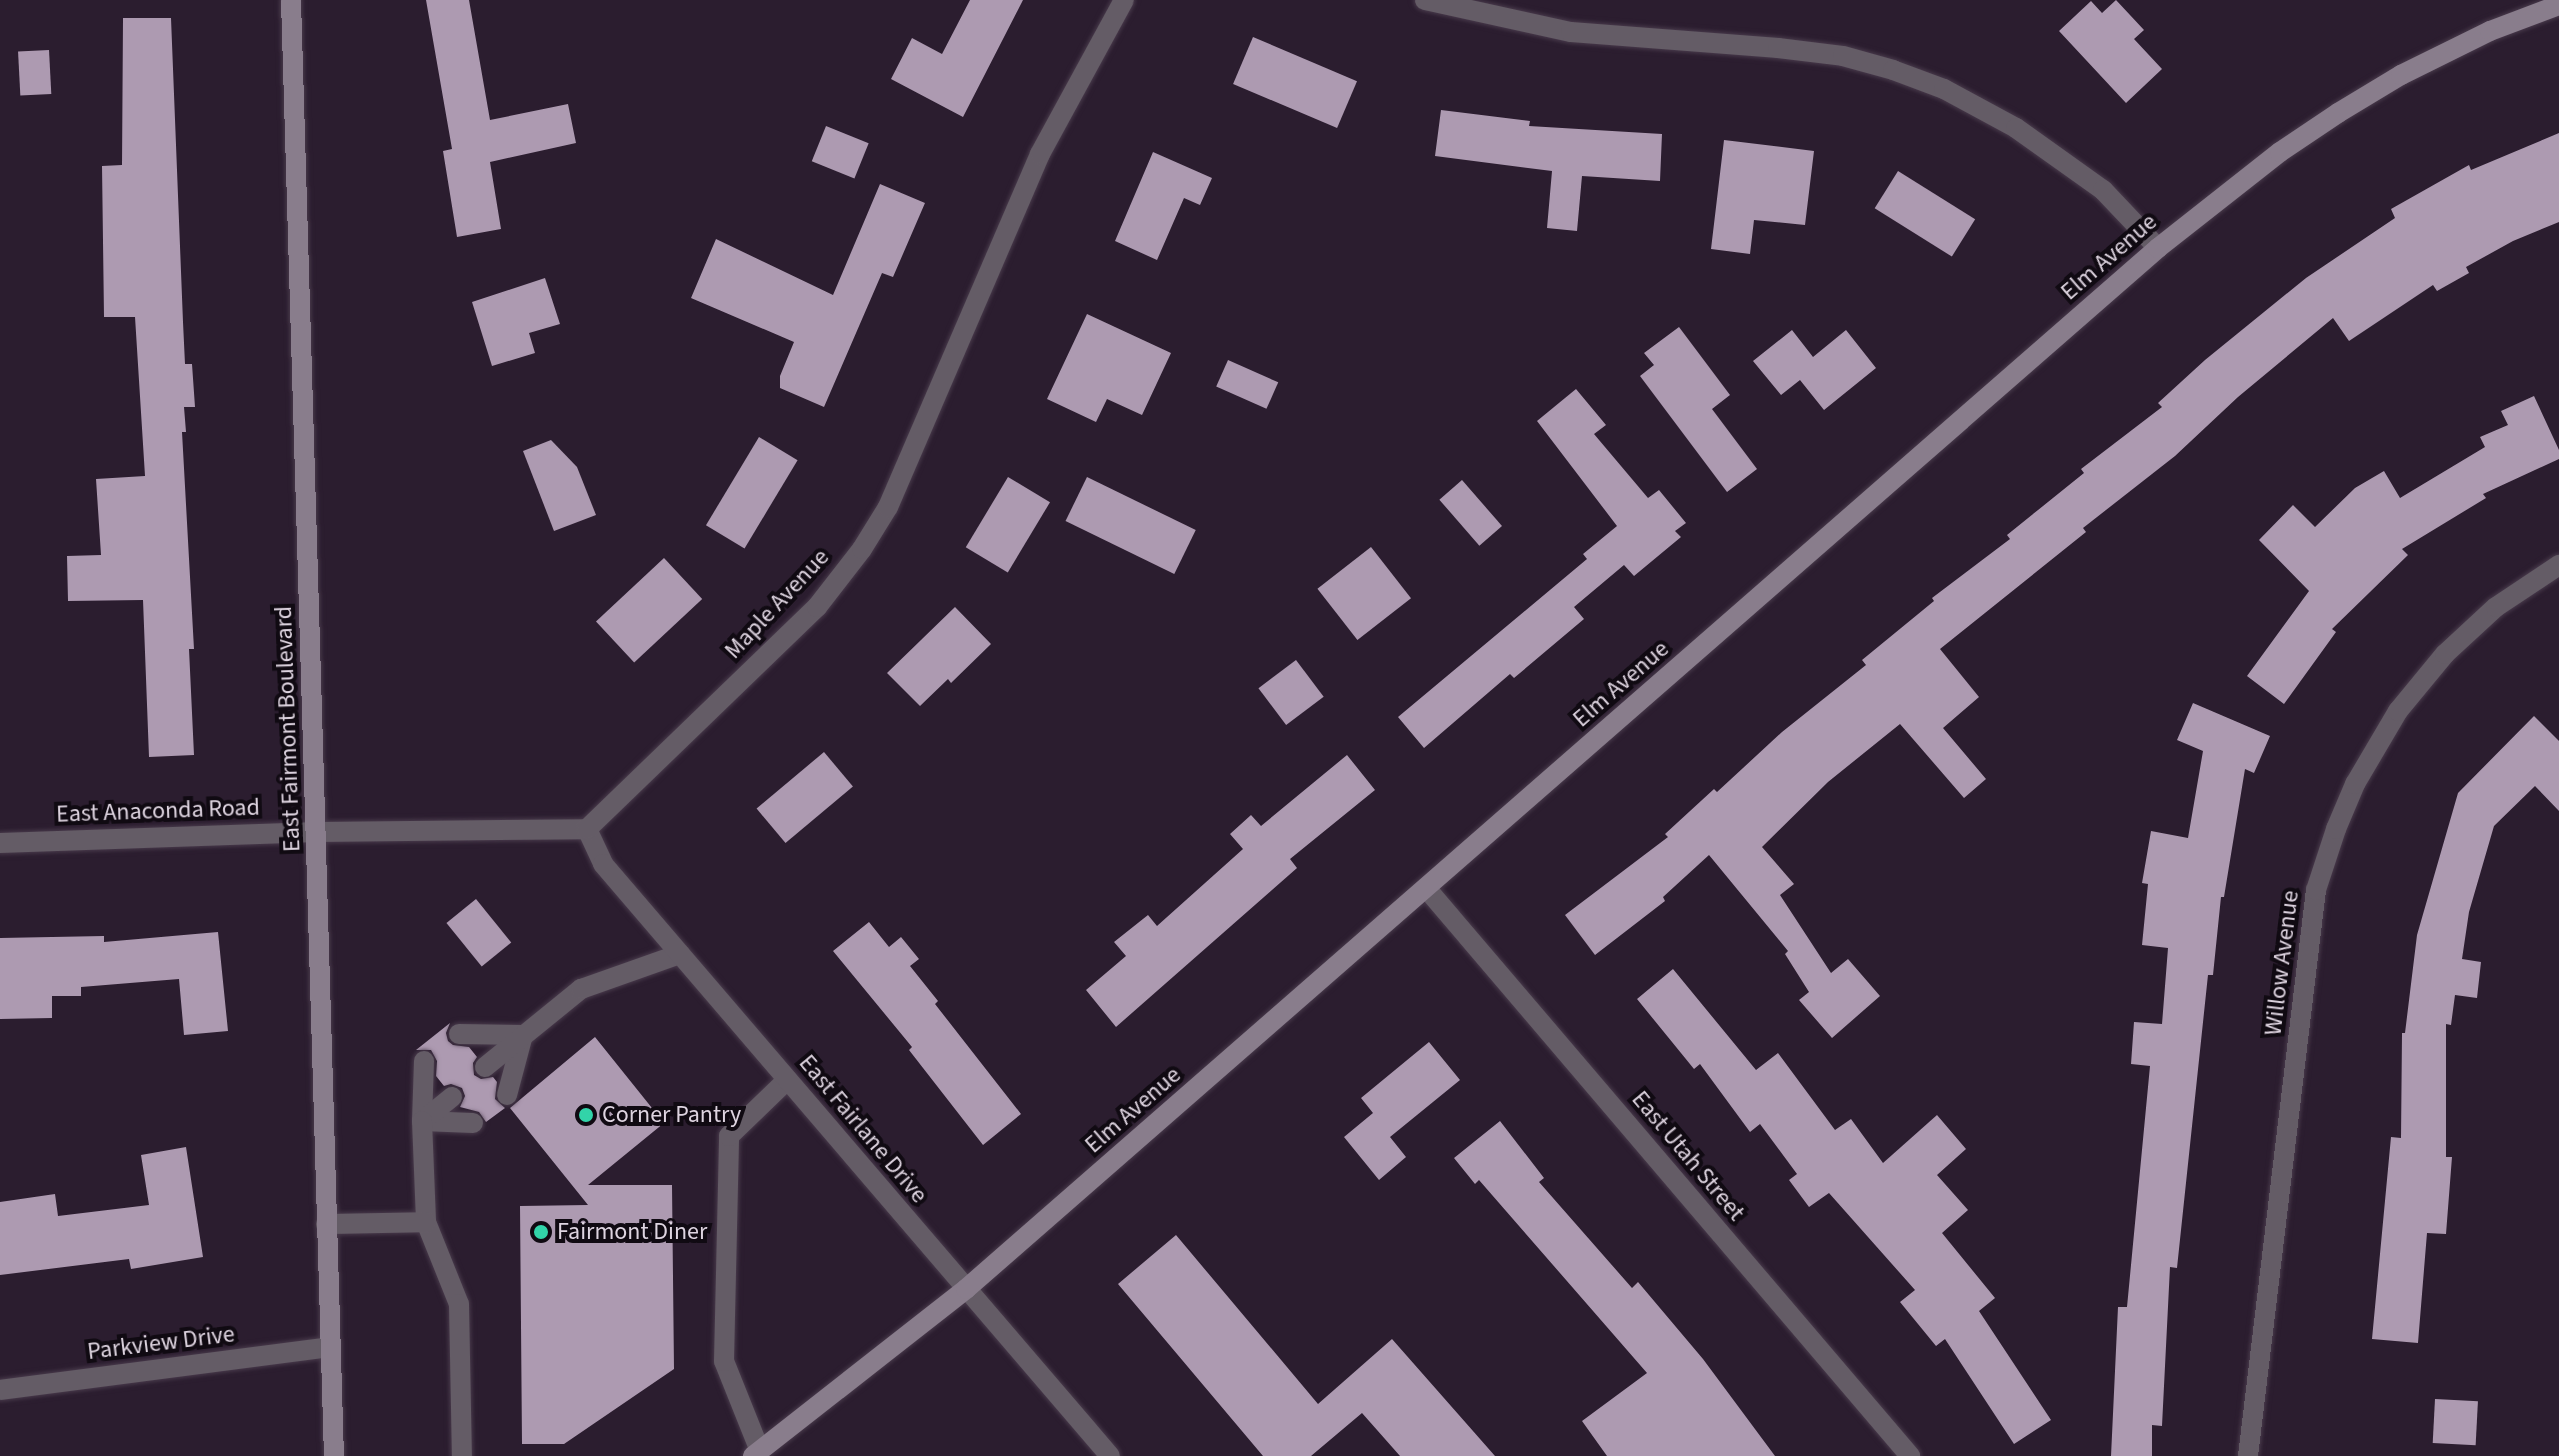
<!DOCTYPE html>
<html>
<head>
<meta charset="utf-8">
<style>
	body { margin:0 }
	#map { position:relative; width:2559px; height:1456px; overflow:hidden; background:#2b1d2f; font-family:"Source Sans 3",sans-serif }
	div>[style] { position:absolute }
	.building>* { inset:0; background:#ad9ab1; transform-origin:0 0 }
	.roads { filter:drop-shadow(0 0 2px #483a4b) drop-shadow(0 0 2px #483a4b) }
	.lane>* { height:20px; margin:-10px; padding:0 10px; transform-origin:10px; border-radius:10px; background:#645c66 }
	.street>* { height:20px; margin:-10px; padding:0 10px; transform-origin:10px; border-radius:10px; background:#645c66 }
	.secondary>* { height:20px; margin:-10px; padding:0 10px; transform-origin:10px; border-radius:10px; background:#897d8c }
	.dots>* { width:22px; height:22px; translate:-50% -50%; box-sizing:border-box; border:4px solid #100a12; border-radius:50% }
	span { translate:-50% -50%; white-space:nowrap; text-align:center; line-height:1.15; -webkit-text-stroke:8px #100a12; paint-order:stroke }
	.street-label { font-size:24px; color:#ded4e0 }
	.poi-label { font-size:24px; color:#ded4e0 }
	.left { translate:0 -50%; text-align:left }
</style>
</head>
<body>
<div id="map">
	<div class="building">
		<div style="clip-path:polygon(426px 0,469px 0,490px 120px,568px 104px,576px 143px,490px 162px,501px 229px,457px 237px,443px 151px,452px 149px)"></div>
		<div style="clip-path:polygon(970px 0,1023px 0,963px 117px,891px 79px,912px 38px,942px 54px)"></div>
		<div style="clip-path:polygon(2116px 0,2144px 30px,2134px 39px,2162px 69px,2126px 103px,2059px 31px,2091px 1px,2102px 13px)"></div>
		<div style="clip-path:polygon(123px 18px,171px 18px,183px 322px,185px 364px,192px 364px,195px 407px,184px 407px,186px 432px,182px 432px,194px 649px,189px 649px,194px 755px,149px 757px,143px 600px,68px 601px,67px 556px,101px 555px,96px 479px,145px 476px,135px 317px,104px 317px,102px 166px,122px 165px)"></div>
		<div style="left:1253px;top:37px;width:113px;height:51px;rotate:23deg"></div>
		<div style="left:49px;top:50px;width:44px;height:31px;rotate:87deg"></div>
		<div style="clip-path:polygon(1441px 110px,1530px 121px,1529px 126px,1662px 134px,1660px 181px,1582px 176px,1577px 231px,1547px 228px,1552px 171px,1435px 156px)"></div>
		<div style="left:826px;top:126px;width:46px;height:38px;rotate:22deg"></div>
		<div style="clip-path:polygon(2559px 133px,2559px 222px,2513px 241px,2466px 267px,2469px 273px,2437px 291px,2433px 285px,2349px 341px,2333px 318px,2238px 397px,2175px 456px,2083px 528px,2086px 532px,1940px 649px,1979px 697px,1943px 728px,1986px 779px,1964px 798px,1900px 724px,1828px 782px,1762px 847px,1794px 884px,1780px 895px,1831px 973px,1848px 959px,1880px 996px,1832px 1038px,1799px 1000px,1809px 992px,1785px 954px,1788px 951px,1709px 855px,1663px 897px,1665px 901px,1595px 955px,1565px 915px,1668px 837px,1665px 834px,1714px 789px,1717px 792px,1782px 732px,1866px 665px,1862px 660px,1934px 601px,1932px 598px,2010px 539px,2007px 535px,2084px 473px,2081px 469px,2162px 407px,2158px 403px,2205px 360px,2306px 278px,2395px 218px,2391px 209px,2469px 165px,2471px 170px)"></div>
		<div style="clip-path:polygon(1724px 140px,1814px 151px,1805px 225px,1754px 220px,1750px 254px,1711px 249px)"></div>
		<div style="clip-path:polygon(1153px 152px,1212px 178px,1200px 205px,1184px 198px,1157px 260px,1115px 241px)"></div>
		<div style="left:1898px;top:171px;width:91px;height:44px;rotate:32deg"></div>
		<div style="clip-path:polygon(880px 184px,925px 203px,893px 277px,882px 273px,824px 407px,780px 388px,780px 376px,794px 342px,691px 298px,716px 239px,833px 295px)"></div>
		<div style="clip-path:polygon(545px 278px,560px 324px,529px 333px,535px 353px,492px 366px,472px 302px)"></div>
		<div style="clip-path:polygon(1087px 314px,1171px 353px,1142px 415px,1107px 399px,1096px 422px,1047px 399px)"></div>
		<div style="clip-path:polygon(1679px 327px,1730px 395px,1712px 409px,1757px 469px,1727px 492px,1640px 376px,1654px 365px,1644px 353px)"></div>
		<div style="clip-path:polygon(1792px 330px,1813px 357px,1846px 330px,1876px 368px,1824px 410px,1800px 380px,1781px 395px,1753px 361px)"></div>
		<div style="left:1228px;top:360px;width:55px;height:29px;rotate:24deg"></div>
		<div style="clip-path:polygon(1576px 389px,1606px 425px,1594px 434px,1648px 498px,1659px 490px,1686px 523px,1675px 531px,1681px 537px,1634px 576px,1624px 565px,1574px 607px,1584px 619px,1514px 678px,1510px 674px,1424px 748px,1398px 717px,1587px 559px,1583px 554px,1617px 526px,1537px 421px)"></div>
		<div style="clip-path:polygon(2534px 396px,2559px 450px,2559px 459px,2483px 494px,2486px 498px,2402px 549px,2408px 555px,2332px 629px,2336px 632px,2284px 704px,2247px 676px,2309px 591px,2259px 540px,2293px 505px,2315px 527px,2355px 488px,2384px 471px,2400px 498px,2485px 447px,2480px 437px,2508px 425px,2501px 411px)"></div>
		<div style="left:759px;top:437px;width:45px;height:103px;rotate:31deg"></div>
		<div style="clip-path:polygon(551px 440px,577px 467px,596px 515px,554px 531px,523px 451px)"></div>
		<div style="left:1008px;top:477px;width:49px;height:82px;rotate:31deg"></div>
		<div style="left:1087px;top:477px;width:121px;height:49px;rotate:26deg"></div>
		<div style="left:1462px;top:480px;width:61px;height:30px;rotate:49deg"></div>
		<div style="left:1371px;top:547px;width:65px;height:68px;rotate:52deg"></div>
		<div style="left:664px;top:558px;width:56px;height:93px;rotate:47deg"></div>
		<div style="clip-path:polygon(955px 607px,991px 644px,951px 683px,948px 679px,920px 706px,887px 673px)"></div>
		<div style="left:1296px;top:660px;width:46px;height:47px;rotate:53deg"></div>
		<div style="clip-path:polygon(2193px 703px,2270px 736px,2254px 773px,2245px 769px,2224px 897px,2221px 897px,2213px 975px,2208px 975px,2177px 1268px,2170px 1267px,2162px 1426px,2152px 1425px,2152px 1456px,2111px 1456px,2118px 1307px,2127px 1307px,2150px 1066px,2131px 1064px,2134px 1022px,2162px 1024px,2168px 948px,2142px 945px,2148px 884px,2142px 883px,2151px 831px,2188px 838px,2203px 751px,2177px 740px)"></div>
		<div style="clip-path:polygon(2534px 716px,2559px 741px,2559px 811px,2535px 786px,2494px 826px,2469px 912px,2462px 959px,2481px 962px,2477px 998px,2455px 995px,2451px 1025px,2446px 1024px,2446px 1157px,2452px 1157px,2446px 1234px,2427px 1233px,2418px 1343px,2372px 1339px,2391px 1137px,2401px 1138px,2402px 1033px,2405px 1033px,2417px 935px,2458px 793px)"></div>
		<div style="left:824px;top:752px;width:45px;height:88px;rotate:50deg"></div>
		<div style="clip-path:polygon(1347px 755px,1375px 790px,1290px 859px,1297px 868px,1116px 1027px,1086px 990px,1126px 956px,1114px 942px,1148px 915px,1157px 926px,1243px 849px,1230px 834px,1251px 815px,1261px 826px)"></div>
		<div style="left:476px;top:899px;width:56px;height:38px;rotate:51deg"></div>
		<div style="clip-path:polygon(869px 922px,889px 947px,901px 937px,919px 959px,910px 966px,938px 1001px,935px 1004px,1021px 1114px,983px 1145px,909px 1050px,912px 1047px,833px 951px)"></div>
		<div style="clip-path:polygon(218px 932px,228px 1031px,184px 1035px,179px 979px,81px 987px,81px 996px,52px 996px,52px 1018px,0 1019px,0 938px,104px 936px,104px 942px)"></div>
		<div style="clip-path:polygon(1673px 969px,1756px 1070px,1778px 1053px,1835px 1130px,1851px 1119px,1883px 1163px,1937px 1115px,1966px 1149px,1937px 1175px,1968px 1210px,1942px 1233px,1995px 1298px,1979px 1311px,2051px 1420px,2014px 1444px,1945px 1339px,1936px 1346px,1900px 1302px,1915px 1290px,1829px 1193px,1809px 1207px,1789px 1180px,1797px 1174px,1760px 1124px,1750px 1132px,1700px 1064px,1694px 1069px,1637px 999px)"></div>
		<div style="clip-path:polygon(450px 1023px,446px 1033px,448px 1041px,453px 1045px,469px 1047px,477px 1057px,473px 1063px,474px 1075px,481px 1079px,493px 1077px,497px 1082px,495px 1099px,505px 1108px,486px 1122px,479px 1112px,460px 1107px,465px 1096px,462px 1088px,451px 1084px,444px 1086px,436px 1076px,437px 1061px,431px 1050px,416px 1050px)"></div>
		<div style="clip-path:polygon(595px 1037px,664px 1123px,588px 1185px,672px 1185px,674px 1369px,564px 1444px,522px 1444px,520px 1206px,588px 1205px,510px 1108px)"></div>
		<div style="clip-path:polygon(1429px 1042px,1460px 1080px,1390px 1137px,1406px 1157px,1379px 1180px,1344px 1137px,1373px 1113px,1361px 1098px)"></div>
		<div style="clip-path:polygon(1500px 1121px,1544px 1178px,1539px 1182px,1632px 1288px,1638px 1282px,1703px 1359px,1775px 1456px,1607px 1456px,1582px 1421px,1647px 1373px,1479px 1180px,1475px 1184px,1454px 1158px)"></div>
		<div style="clip-path:polygon(186px 1147px,203px 1257px,131px 1269px,129px 1259px,0 1275px,0 1202px,55px 1194px,58px 1216px,149px 1205px,141px 1155px)"></div>
		<div style="clip-path:polygon(1176px 1235px,1318px 1404px,1392px 1339px,1495px 1456px,1400px 1456px,1362px 1413px,1311px 1456px,1263px 1456px,1118px 1284px)"></div>
		<div style="left:2435px;top:1399px;width:43px;height:44px;rotate:3deg"></div>
	</div>
	<div class="roads">
		<div class="lane">
			<div style="left:459px;top:1034px;width:64px;rotate:0.9deg"></div>
			<div style="left:523px;top:1035px;width:62px;rotate:104.9deg"></div>
			<div style="left:424px;top:1061px;width:60px;rotate:91.9deg"></div>
			<div style="left:422px;top:1121px;width:51px;rotate:2.2deg"></div>
			<div style="left:485px;top:1067px;width:124px;rotate:-39.1deg"></div>
			<div style="left:581px;top:989px;width:105px;rotate:-19.5deg"></div>
			<div style="left:452px;top:1097px;width:38px;rotate:141deg"></div>
			<div style="left:422px;top:1121px;width:101px;rotate:87.7deg"></div>
			<div style="left:426px;top:1222px;width:88px;rotate:68.1deg"></div>
			<div style="left:459px;top:1304px;width:152px;rotate:88.9deg"></div>
			<div style="left:326px;top:1224px;width:100px;rotate:-1.1deg"></div>
			<div style="left:760px;top:1451px;width:97px;rotate:-111.8deg"></div>
			<div style="left:724px;top:1361px;width:225px;rotate:-88.7deg"></div>
			<div style="left:729px;top:1136px;width:81px;rotate:-44deg"></div>
		</div>
		<div class="street">
			<div style="left:1425px;top:0;width:149px;rotate:12.4deg"></div>
			<div style="left:1571px;top:32px;width:208px;rotate:4.4deg"></div>
			<div style="left:1778px;top:48px;width:65px;rotate:7deg"></div>
			<div style="left:1843px;top:56px;width:52px;rotate:15.6deg"></div>
			<div style="left:1893px;top:70px;width:54px;rotate:20.4deg"></div>
			<div style="left:1944px;top:89px;width:82px;rotate:28.4deg"></div>
			<div style="left:2016px;top:128px;width:107px;rotate:35.5deg"></div>
			<div style="left:2103px;top:190px;width:80px;rotate:46.5deg"></div>
			<div style="left:587px;top:829px;width:38px;rotate:65deg"></div>
			<div style="left:603px;top:864px;width:779px;rotate:49.42deg"></div>
			<div style="left:0;top:843px;width:317px;rotate:-2deg"></div>
			<div style="left:317px;top:832px;width:270px;rotate:-0.6deg"></div>
			<div style="left:587px;top:829px;width:320px;rotate:-44deg"></div>
			<div style="left:817px;top:607px;width:73px;rotate:-52.2deg"></div>
			<div style="left:862px;top:549px;width:49px;rotate:-58.2deg"></div>
			<div style="left:888px;top:507px;width:384px;rotate:-66.7deg"></div>
			<div style="left:1040px;top:154px;width:175px;rotate:-61.4deg"></div>
			<div style="left:1427px;top:889px;width:745px;rotate:49.57deg"></div>
			<div style="left:0;top:1390px;width:332px;rotate:-7.4deg"></div>
			<div style="left:2248px;top:1456px;width:570px;rotate:-83.15deg"></div>
			<div style="left:2316px;top:890px;width:64px;rotate:-71.8deg"></div>
			<div style="left:2336px;top:829px;width:49px;rotate:-67.1deg"></div>
			<div style="left:2355px;top:784px;width:85px;rotate:-59.5deg"></div>
			<div style="left:2398px;top:711px;width:74px;rotate:-50.5deg"></div>
			<div style="left:2445px;top:654px;width:69px;rotate:-42.7deg"></div>
			<div style="left:2496px;top:607px;width:76px;rotate:-33.7deg"></div>
		</div>
		<div class="secondary">
			<div style="left:291px;top:0;width:1457px;rotate:88.31deg"></div>
			<div style="left:753px;top:1456px;width:271px;rotate:-38.1deg"></div>
			<div style="left:966px;top:1289px;width:1583px;rotate:-41.13deg"></div>
			<div style="left:2158px;top:248px;width:155px;rotate:-38.2deg"></div>
			<div style="left:2280px;top:152px;width:70px;rotate:-33.9deg"></div>
			<div style="left:2338px;top:113px;width:74px;rotate:-31.1deg"></div>
			<div style="left:2401px;top:75px;width:99px;rotate:-26.3deg"></div>
			<div style="left:2490px;top:31px;width:74px;rotate:-20.6deg"></div>
		</div>
	</div>
	<div class="dots">
		<div style="left:586px;top:1115px;background:#32d4a9"></div>
		<div style="left:541px;top:1232px;background:#32d4a9"></div>
	</div>
	<div class="street-label">
		<span style="left:2109px;top:257px;rotate:-41deg">Elm Avenue</span>
		<span style="left:777px;top:604px;rotate:-47deg">Maple Avenue</span>
		<span style="left:1621px;top:684px;rotate:-41deg">Elm Avenue</span>
		<span style="left:288px;top:729px;rotate:-92deg">East Fairmont Boulevard</span>
		<span style="left:158px;top:811px;rotate:-2deg">East Anaconda Road</span>
		<span style="left:2282px;top:963px;rotate:-83deg">Willow Avenue</span>
		<span style="left:1133px;top:1110px;rotate:-41deg">Elm Avenue</span>
		<span style="left:863px;top:1129px;rotate:50deg">East Fairlane Drive</span>
		<span style="left:1688px;top:1156px;rotate:50deg">East Utah Street</span>
		<span style="left:161px;top:1343px;rotate:-7deg">Parkview Drive</span>
	</div>
	<div class="poi-label">
		<span class="left" style="left:602px;top:1115px">Corner Pantry</span>
		<span class="left" style="left:557px;top:1232px">Fairmont Diner</span>
	</div>
</div>
</body>
</html>
